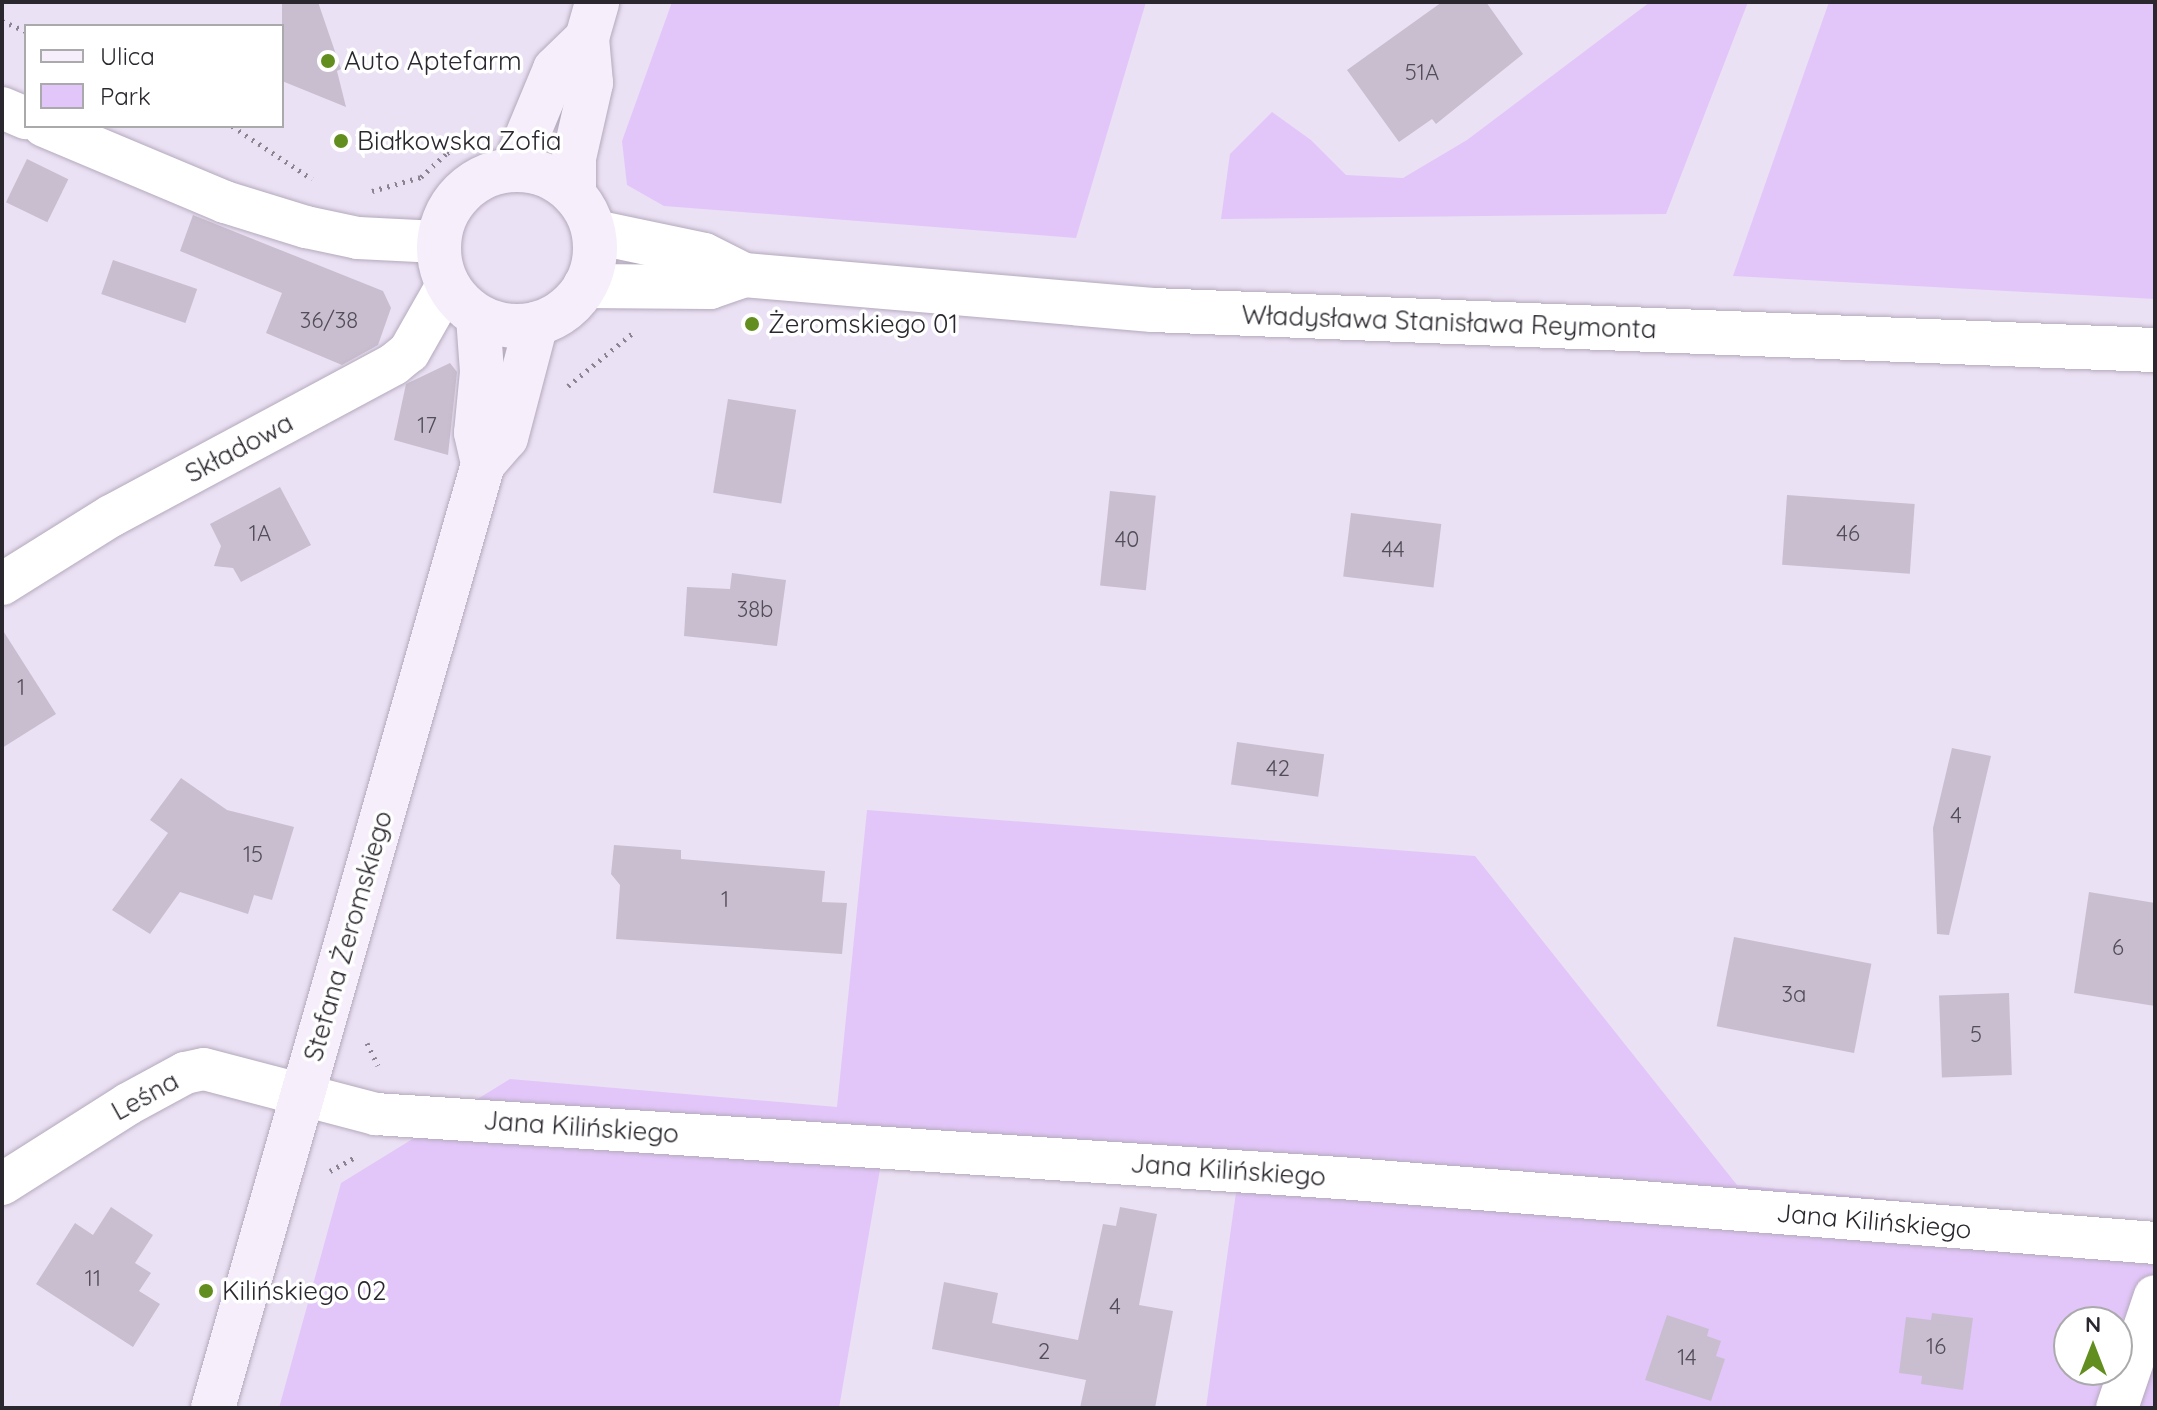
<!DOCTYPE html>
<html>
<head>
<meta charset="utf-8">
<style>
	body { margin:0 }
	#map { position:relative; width:2157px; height:1410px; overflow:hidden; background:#ebe1f4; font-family:Quicksand,sans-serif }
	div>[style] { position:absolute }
	.green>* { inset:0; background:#e2c6f9 }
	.building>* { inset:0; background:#c8bed0; transform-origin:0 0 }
	.path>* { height:5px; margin-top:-2.5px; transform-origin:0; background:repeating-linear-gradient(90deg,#8b8491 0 2px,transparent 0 8px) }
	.roads { filter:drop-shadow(0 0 2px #b4aabc) drop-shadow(0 0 2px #b4aabc) }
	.minor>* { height:42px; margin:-21px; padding:0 21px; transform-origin:21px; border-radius:21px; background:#fff }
	.tertiary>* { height:44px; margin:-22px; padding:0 22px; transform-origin:22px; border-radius:22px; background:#fff }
	.secondary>* { height:44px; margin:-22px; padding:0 22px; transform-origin:22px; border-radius:22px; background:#f6effb }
	.secondary>.ring { margin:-22px; padding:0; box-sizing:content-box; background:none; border:44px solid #f6effb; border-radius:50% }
	.dots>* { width:22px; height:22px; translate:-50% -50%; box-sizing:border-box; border:4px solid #fff; border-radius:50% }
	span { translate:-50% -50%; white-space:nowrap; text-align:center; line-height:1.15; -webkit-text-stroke:7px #fff; paint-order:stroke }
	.number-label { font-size:22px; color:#524d56 }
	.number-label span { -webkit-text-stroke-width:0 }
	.poi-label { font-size:26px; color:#2b272e }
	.left { translate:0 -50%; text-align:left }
	.street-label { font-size:26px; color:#2b272e }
	.frame { position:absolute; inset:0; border:4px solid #2b272e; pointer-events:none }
	.legend { position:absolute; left:24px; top:24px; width:260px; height:104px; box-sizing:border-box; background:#fff; border:2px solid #aaa9ab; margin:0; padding:10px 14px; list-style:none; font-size:24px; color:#2b272e }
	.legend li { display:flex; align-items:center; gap:16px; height:40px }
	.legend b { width:40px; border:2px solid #aaa9ab }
	.north { position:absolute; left:2053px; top:1306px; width:80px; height:80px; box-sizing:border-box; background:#fff; border:2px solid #aaa9ab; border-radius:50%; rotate:0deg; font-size:22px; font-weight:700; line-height:32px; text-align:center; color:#2b272e }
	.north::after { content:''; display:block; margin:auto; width:28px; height:36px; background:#628e1f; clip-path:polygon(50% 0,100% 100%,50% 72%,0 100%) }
</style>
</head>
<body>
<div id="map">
	<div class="green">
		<div style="clip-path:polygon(672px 2px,1146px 2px,1076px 238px,664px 206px,627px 185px,622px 141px)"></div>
		<div style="clip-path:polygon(1650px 2px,1748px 2px,1666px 214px,1221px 219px,1230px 154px,1272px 112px,1311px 140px,1346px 175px,1403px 178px,1467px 140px)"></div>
		<div style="clip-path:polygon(1829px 2px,2155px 2px,2155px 299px,1733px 276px)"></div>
		<div style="clip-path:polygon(evenodd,867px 810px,1475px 856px,1737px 1185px,2155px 1224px,2155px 1408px,1206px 1408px,1239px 1171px,884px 1146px,839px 1408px,279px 1408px,341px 1183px,510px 1079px,837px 1107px,867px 810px,2069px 1322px,2117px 1322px,2117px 1370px,2069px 1370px,2069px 1322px)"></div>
	</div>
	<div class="building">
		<div style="clip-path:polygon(282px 2px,318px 2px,341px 69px,337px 71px,346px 107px,282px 81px)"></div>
		<div style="clip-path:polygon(1442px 2px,1486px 2px,1523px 54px,1436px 124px,1432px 119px,1399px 142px,1347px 70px)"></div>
		<div style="left:27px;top:159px;width:46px;height:48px;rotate:26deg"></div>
		<div style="clip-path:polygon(193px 215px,383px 291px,391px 308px,378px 345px,342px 365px,266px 333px,282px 293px,180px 251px)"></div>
		<div style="left:113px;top:260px;width:89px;height:36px;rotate:19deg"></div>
		<div style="clip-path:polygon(450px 363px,457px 372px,448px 455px,394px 440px,406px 384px)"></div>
		<div style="left:728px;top:399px;width:69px;height:95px;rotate:9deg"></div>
		<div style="clip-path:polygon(280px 487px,311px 545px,241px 582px,233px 568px,214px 566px,221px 546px,210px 524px)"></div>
		<div style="left:1110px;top:491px;width:46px;height:95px;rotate:6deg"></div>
		<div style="left:1787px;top:495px;width:128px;height:70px;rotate:4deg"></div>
		<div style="left:1351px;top:513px;width:91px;height:64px;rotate:7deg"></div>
		<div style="clip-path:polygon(732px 573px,786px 580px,777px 646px,684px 636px,687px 587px,730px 589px)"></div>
		<div style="clip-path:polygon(2px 629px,56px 714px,2px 748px)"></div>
		<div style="left:1237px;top:742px;width:88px;height:43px;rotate:8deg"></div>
		<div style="clip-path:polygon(1952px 748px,1991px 756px,1949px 935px,1937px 934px,1933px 828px)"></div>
		<div style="clip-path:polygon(181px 778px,227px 810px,294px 827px,272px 900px,254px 895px,248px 914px,180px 892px,150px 934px,112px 910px,168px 833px,150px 820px)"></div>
		<div style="clip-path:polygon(614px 845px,681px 850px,681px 859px,825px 871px,822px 902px,847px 903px,842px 954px,616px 939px,620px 885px,611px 874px)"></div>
		<div style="clip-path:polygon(2089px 892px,2155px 903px,2155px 1006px,2074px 993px)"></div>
		<div style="left:1734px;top:937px;width:140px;height:91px;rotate:11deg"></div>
		<div style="left:2009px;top:993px;width:82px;height:70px;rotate:88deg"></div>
		<div style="clip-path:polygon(111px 1207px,153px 1235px,135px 1263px,151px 1273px,139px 1291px,160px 1304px,133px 1347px,36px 1284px,75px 1223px,93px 1235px)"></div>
		<div style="clip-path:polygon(1120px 1207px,1157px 1214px,1139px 1305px,1173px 1311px,1155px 1408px,1080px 1408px,1086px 1380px,932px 1349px,944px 1282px,998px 1293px,992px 1323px,1078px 1340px,1103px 1224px,1116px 1226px)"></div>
		<div style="clip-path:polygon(1932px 1313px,1973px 1318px,1963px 1390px,1921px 1384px,1922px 1376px,1899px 1373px,1906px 1317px,1931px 1320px)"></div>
		<div style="clip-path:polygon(1667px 1315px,1709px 1329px,1707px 1336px,1721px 1341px,1716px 1356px,1725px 1359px,1711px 1401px,1645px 1380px)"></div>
	</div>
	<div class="path">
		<div style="left:2px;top:21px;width:26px;rotate:23deg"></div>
		<div style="left:232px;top:126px;width:96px;rotate:33.5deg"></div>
		<div style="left:372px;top:191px;width:51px;rotate:-15.9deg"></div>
		<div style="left:421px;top:177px;width:35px;rotate:-43deg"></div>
		<div style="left:447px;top:153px;width:32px;rotate:-28deg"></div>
		<div style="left:568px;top:386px;width:85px;rotate:-39.3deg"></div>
		<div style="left:367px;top:1043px;width:25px;rotate:64deg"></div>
		<div style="left:330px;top:1171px;width:29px;rotate:-29deg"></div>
	</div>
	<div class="roads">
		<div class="minor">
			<div style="left:2px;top:108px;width:26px;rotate:23deg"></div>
			<div style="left:44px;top:126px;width:196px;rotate:22.8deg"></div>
			<div style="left:225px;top:202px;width:85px;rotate:17.2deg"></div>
			<div style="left:306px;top:227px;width:53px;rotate:11.9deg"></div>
			<div style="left:358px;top:238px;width:80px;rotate:2.9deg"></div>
			<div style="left:2px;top:584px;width:128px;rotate:-32deg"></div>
			<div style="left:111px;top:516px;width:321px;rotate:-28.2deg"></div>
			<div style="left:394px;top:364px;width:19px;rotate:-39deg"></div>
			<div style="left:409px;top:352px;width:77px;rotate:-60.4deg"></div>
			<div style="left:2px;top:1184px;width:149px;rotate:-32.4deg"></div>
			<div style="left:128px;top:1104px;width:65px;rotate:-28.5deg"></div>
			<div style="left:185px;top:1073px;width:19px;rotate:-12deg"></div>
			<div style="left:204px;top:1069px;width:178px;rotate:14.7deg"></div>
			<div style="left:376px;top:1114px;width:966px;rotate:3.8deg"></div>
			<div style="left:1340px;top:1178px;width:818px;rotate:4.56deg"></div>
			<div style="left:2117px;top:1408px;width:118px;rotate:-71.3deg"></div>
		</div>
		<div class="tertiary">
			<div style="left:595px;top:232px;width:111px;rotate:11.9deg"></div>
			<div style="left:704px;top:255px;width:45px;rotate:26.6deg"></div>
			<div style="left:744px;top:275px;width:410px;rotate:4.9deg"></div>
			<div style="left:1153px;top:310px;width:1003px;rotate:2.29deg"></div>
			<div style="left:585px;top:286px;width:125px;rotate:0.5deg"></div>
			<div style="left:710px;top:287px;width:36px;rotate:-19deg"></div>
		</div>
		<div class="secondary">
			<div class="ring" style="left:439px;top:170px;width:112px;height:112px"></div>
			<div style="left:513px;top:170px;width:109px;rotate:-67.4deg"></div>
			<div style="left:555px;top:69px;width:45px;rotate:-44.1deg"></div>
			<div style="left:574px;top:193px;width:35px;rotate:-90deg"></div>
			<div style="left:574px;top:158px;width:77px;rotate:-77.2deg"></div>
			<div style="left:591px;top:83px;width:45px;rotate:-95.1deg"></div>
			<div style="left:587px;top:38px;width:37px;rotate:-74deg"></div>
			<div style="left:478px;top:317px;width:55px;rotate:85.8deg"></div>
			<div style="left:482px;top:372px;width:61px;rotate:95.6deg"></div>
			<div style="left:476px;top:433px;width:32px;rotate:77deg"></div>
			<div style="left:213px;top:1408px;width:982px;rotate:-74.04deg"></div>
			<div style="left:483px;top:464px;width:35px;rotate:-49deg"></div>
			<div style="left:506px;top:438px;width:118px;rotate:-75.3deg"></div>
		</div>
	</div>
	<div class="dots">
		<div style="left:328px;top:61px;background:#628e1f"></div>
		<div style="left:341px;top:141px;background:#628e1f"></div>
		<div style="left:752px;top:324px;background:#628e1f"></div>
		<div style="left:206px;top:1291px;background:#628e1f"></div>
	</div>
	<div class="number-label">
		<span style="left:1422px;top:73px">51A</span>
		<span style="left:329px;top:321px">36/38</span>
		<span style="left:427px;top:426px">17</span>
		<span style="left:260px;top:534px">1A</span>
		<span style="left:1848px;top:534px">46</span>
		<span style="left:1127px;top:540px">40</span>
		<span style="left:1393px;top:550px">44</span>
		<span style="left:755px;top:610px">38b</span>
		<span style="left:21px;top:688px">1</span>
		<span style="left:1278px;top:769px">42</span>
		<span style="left:1956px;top:816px">4</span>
		<span style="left:253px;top:855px">15</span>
		<span style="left:725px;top:900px">1</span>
		<span style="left:2118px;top:948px">6</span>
		<span style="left:1794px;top:995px">3a</span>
		<span style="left:1976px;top:1035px">5</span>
		<span style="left:93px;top:1279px">11</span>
		<span style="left:1115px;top:1307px">4</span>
		<span style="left:1936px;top:1347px">16</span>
		<span style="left:1044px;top:1352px">2</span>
		<span style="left:1687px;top:1358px">14</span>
	</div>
	<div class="poi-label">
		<span class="left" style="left:344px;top:61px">Auto Aptefarm</span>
		<span class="left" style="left:357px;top:141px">Białkowska Zofia</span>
		<span class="left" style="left:768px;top:324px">Żeromskiego 01</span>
		<span class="left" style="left:222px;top:1291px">Kilińskiego 02</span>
	</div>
	<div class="street-label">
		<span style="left:1449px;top:322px;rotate:2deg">Władysława Stanisława Reymonta</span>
		<span style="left:239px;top:448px;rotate:-28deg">Składowa</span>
		<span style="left:348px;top:936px;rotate:-74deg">Stefana Żeromskiego</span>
		<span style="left:145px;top:1096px;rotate:-29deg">Leśna</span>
		<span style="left:581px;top:1127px;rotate:4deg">Jana Kilińskiego</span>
		<span style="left:1228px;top:1170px;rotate:4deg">Jana Kilińskiego</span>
		<span style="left:1874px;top:1221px;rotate:5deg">Jana Kilińskiego</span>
	</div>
	<div class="frame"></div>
	<ul class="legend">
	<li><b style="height:10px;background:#f6effb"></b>Ulica</li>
	<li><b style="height:22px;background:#e2c6f9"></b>Park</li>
	</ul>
	<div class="north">N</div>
</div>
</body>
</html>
